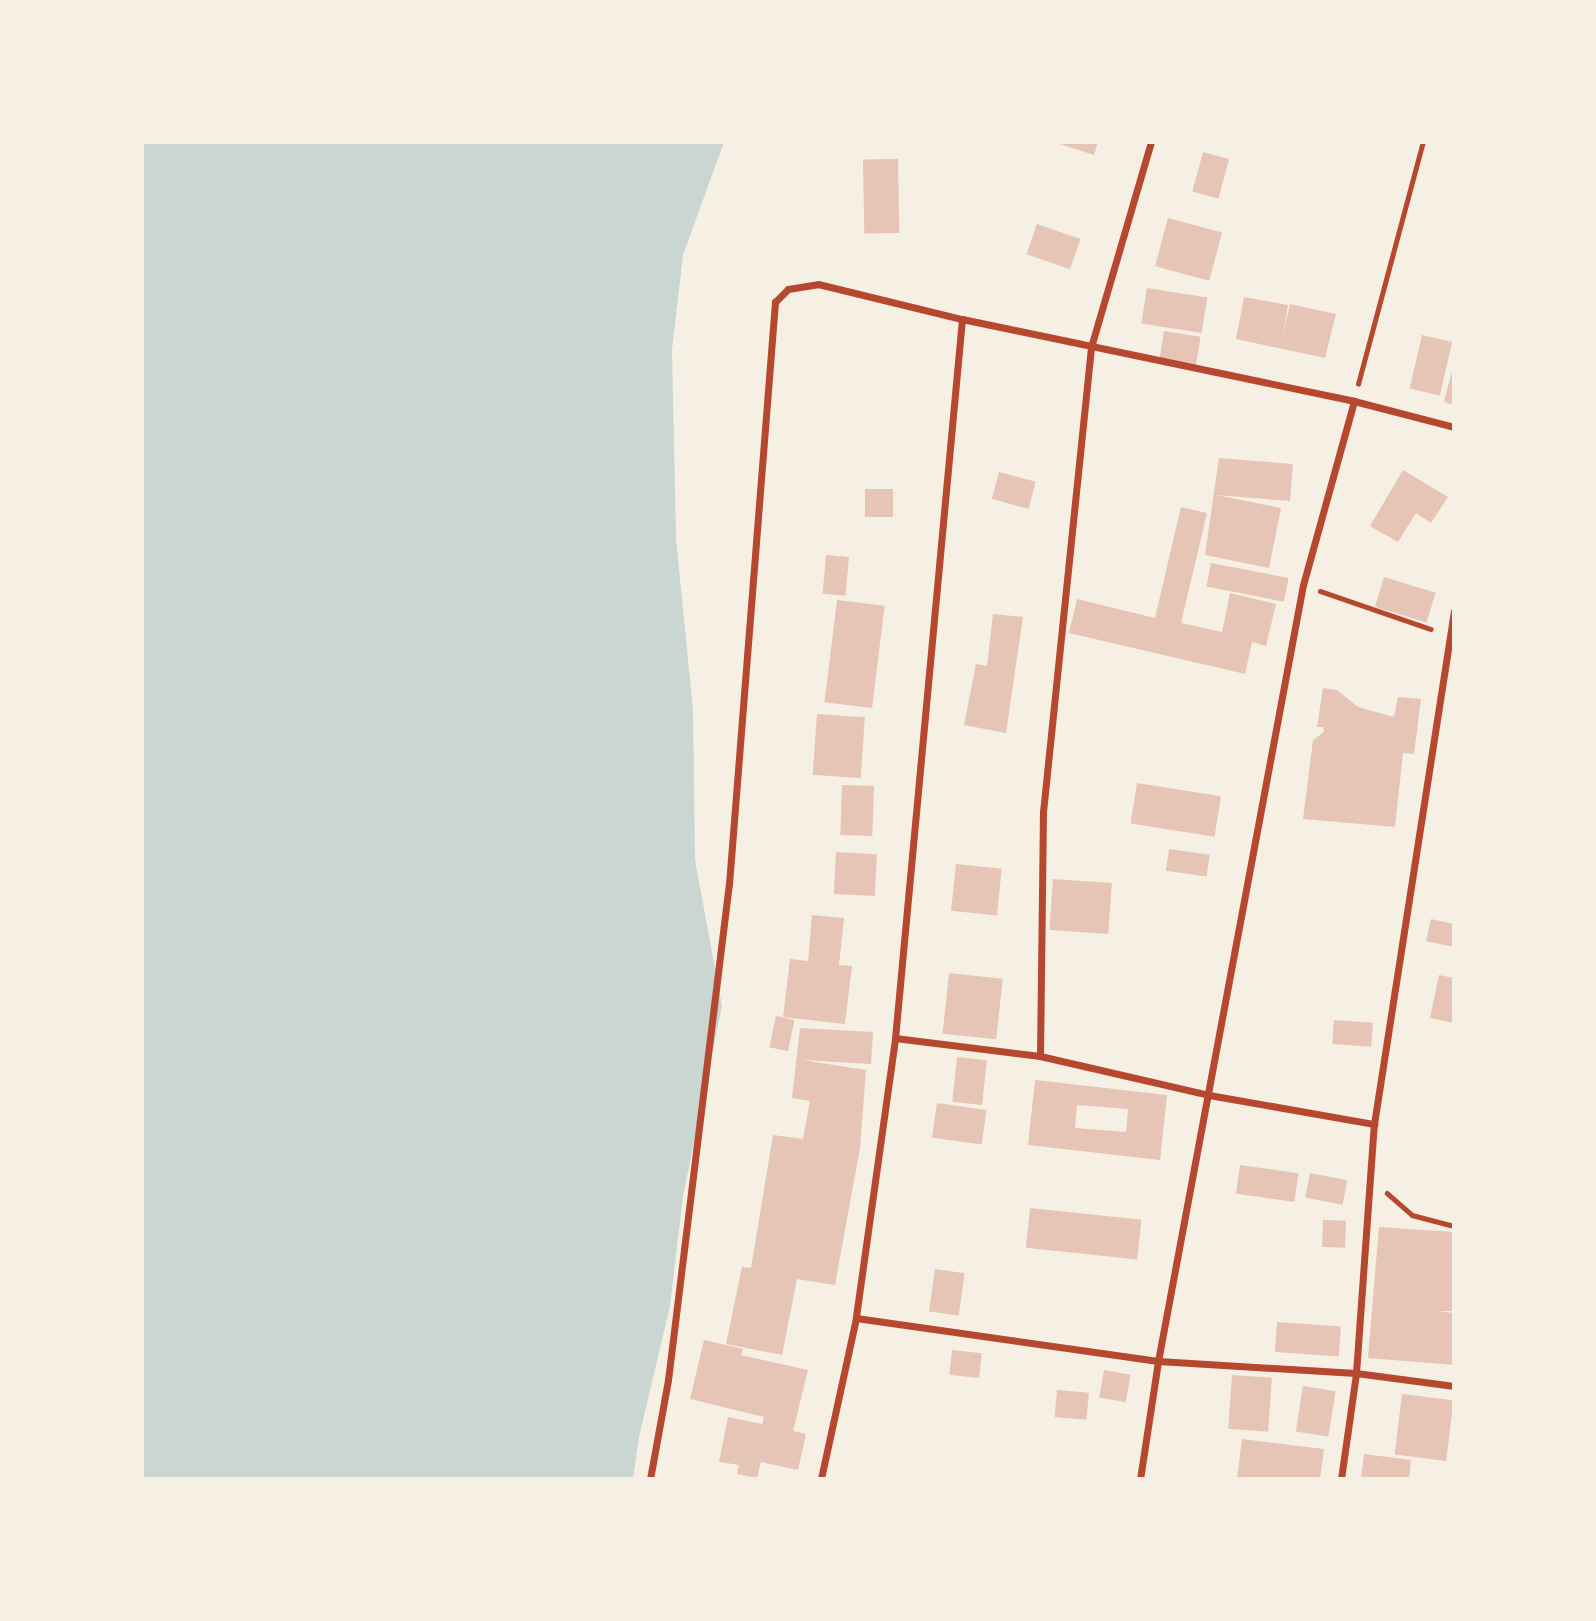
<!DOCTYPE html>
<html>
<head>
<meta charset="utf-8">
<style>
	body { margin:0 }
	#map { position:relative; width:1596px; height:1621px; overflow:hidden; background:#f6efe4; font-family:Figtree,sans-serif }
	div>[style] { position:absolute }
	.water>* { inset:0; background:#c9d6d2 }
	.building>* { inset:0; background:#e6c5b7; transform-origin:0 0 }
	.path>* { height:4.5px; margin:-2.25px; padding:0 2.25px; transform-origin:2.25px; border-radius:2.25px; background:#b5482f }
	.minor>* { height:7px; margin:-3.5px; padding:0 3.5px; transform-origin:3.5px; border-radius:3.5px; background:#b5482f }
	span { translate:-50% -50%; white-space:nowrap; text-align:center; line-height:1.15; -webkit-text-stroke:6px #f6efe4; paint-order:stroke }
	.frame { position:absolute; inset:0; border:144px solid #f6efe4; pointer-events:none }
</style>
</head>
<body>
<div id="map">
	<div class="water">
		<div style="clip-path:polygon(142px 142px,724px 142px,683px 255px,672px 349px,676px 539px,693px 710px,695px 860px,722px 1006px,683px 1196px,670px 1306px,639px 1437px,633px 1479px,142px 1479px)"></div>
	</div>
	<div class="building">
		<div style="clip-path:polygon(1054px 142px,1098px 142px,1094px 155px)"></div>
		<div style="left:1203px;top:152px;width:27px;height:41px;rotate:15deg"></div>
		<div style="left:898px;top:159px;width:74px;height:35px;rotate:89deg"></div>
		<div style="left:1168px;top:218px;width:56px;height:50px;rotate:15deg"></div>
		<div style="left:1037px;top:224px;width:46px;height:32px;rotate:19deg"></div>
		<div style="left:1147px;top:288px;width:61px;height:36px;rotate:9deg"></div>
		<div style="clip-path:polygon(1244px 297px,1288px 305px,1283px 334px,1290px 304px,1336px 314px,1325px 358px,1236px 339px)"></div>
		<div style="left:1164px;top:331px;width:37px;height:29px;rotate:9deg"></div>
		<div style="left:1422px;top:335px;width:31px;height:55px;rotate:13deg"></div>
		<div style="clip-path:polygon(1453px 367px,1454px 367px,1454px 405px,1444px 402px)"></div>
		<div style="clip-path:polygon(1219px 458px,1293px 464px,1290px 501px,1216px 495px,1281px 508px,1269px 568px,1205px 555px)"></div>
		<div style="clip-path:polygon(1403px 470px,1448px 497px,1431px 523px,1416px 513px,1398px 542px,1370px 526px)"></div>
		<div style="left:999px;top:472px;width:38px;height:28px;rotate:15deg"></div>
		<div style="left:865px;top:489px;width:28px;height:28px"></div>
		<div style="clip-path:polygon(1181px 507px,1207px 513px,1181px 623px,1222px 632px,1230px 593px,1276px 604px,1266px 646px,1252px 642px,1245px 674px,1069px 633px,1077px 599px,1155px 618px)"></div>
		<div style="left:826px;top:555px;width:23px;height:39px;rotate:5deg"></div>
		<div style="left:1211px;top:563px;width:79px;height:24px;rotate:11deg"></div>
		<div style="left:1384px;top:577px;width:54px;height:31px;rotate:17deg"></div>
		<div style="left:837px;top:600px;width:48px;height:103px;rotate:7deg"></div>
		<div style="clip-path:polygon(993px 614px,1023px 617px,1006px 733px,964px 725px,976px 664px,987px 666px)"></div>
		<div style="clip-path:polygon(1323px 688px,1337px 690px,1358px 707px,1394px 717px,1398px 697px,1421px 699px,1414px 754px,1403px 753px,1395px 827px,1303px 819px,1313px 740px,1324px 732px,1323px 727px,1317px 727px)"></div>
		<div style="left:817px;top:714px;width:48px;height:61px;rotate:4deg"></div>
		<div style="left:1137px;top:783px;width:85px;height:41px;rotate:9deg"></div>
		<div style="left:842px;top:785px;width:32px;height:50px;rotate:2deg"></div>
		<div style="left:1169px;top:849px;width:41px;height:22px;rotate:8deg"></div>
		<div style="left:836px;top:852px;width:41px;height:42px;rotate:3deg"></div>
		<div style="left:956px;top:864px;width:46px;height:47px;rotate:6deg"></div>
		<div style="left:1053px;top:879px;width:59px;height:51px;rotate:4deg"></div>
		<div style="clip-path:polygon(812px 915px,844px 918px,839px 965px,852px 966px,845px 1024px,783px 1017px,790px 959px,808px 961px)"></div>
		<div style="clip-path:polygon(1431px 919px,1454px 924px,1454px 947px,1426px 941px)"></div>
		<div style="left:949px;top:973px;width:54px;height:61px;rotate:6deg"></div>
		<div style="clip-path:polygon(1439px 975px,1454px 978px,1454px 1023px,1430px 1018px)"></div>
		<div style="left:776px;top:1016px;width:19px;height:32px;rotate:12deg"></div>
		<div style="left:1334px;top:1020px;width:39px;height:24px;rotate:4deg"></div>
		<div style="clip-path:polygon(800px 1028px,873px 1032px,871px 1064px,802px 1060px,866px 1070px,860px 1148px,835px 1285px,797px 1279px,782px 1355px,726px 1344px,742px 1267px,751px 1268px,773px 1135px,803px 1139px,810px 1101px,792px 1098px)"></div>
		<div style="left:957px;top:1057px;width:30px;height:45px;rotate:6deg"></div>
		<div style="clip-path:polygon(evenodd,1035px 1080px,1167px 1095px,1160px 1160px,1028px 1145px,1035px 1080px,1077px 1105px,1128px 1109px,1126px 1132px,1075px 1128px,1077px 1105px)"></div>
		<div style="left:937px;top:1103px;width:50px;height:35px;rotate:8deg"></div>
		<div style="left:1240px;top:1165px;width:59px;height:29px;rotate:8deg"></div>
		<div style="left:1310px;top:1173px;width:38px;height:25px;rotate:11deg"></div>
		<div style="left:1030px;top:1208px;width:112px;height:40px;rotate:6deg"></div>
		<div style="left:1323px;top:1220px;width:23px;height:27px;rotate:2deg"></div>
		<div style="clip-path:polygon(1379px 1227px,1454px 1232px,1454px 1311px,1437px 1311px,1454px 1313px,1454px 1365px,1368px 1358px)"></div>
		<div style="left:935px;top:1269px;width:30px;height:43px;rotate:8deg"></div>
		<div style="left:1277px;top:1322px;width:64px;height:30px;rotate:4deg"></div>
		<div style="clip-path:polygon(704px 1340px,743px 1349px,741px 1355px,808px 1370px,793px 1431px,806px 1434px,798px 1470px,761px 1462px,757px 1478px,737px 1474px,739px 1465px,719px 1462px,728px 1417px,762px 1424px,764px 1417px,690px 1399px)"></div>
		<div style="left:952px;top:1350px;width:30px;height:25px;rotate:6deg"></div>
		<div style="left:1104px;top:1370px;width:27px;height:28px;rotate:10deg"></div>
		<div style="left:1232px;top:1375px;width:40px;height:54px;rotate:4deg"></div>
		<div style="left:1303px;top:1386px;width:33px;height:46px;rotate:9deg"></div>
		<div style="left:1057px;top:1390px;width:32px;height:27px;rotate:5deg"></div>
		<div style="left:1402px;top:1394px;width:52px;height:61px;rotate:7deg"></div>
		<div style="clip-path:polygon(1242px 1439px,1324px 1449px,1320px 1479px,1237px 1479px)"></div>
		<div style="clip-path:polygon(1364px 1454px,1411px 1460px,1409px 1479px,1361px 1479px)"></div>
	</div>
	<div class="path">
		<div style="left:1358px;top:384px;width:251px;rotate:-75deg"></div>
		<div style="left:1320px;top:591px;width:117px;rotate:18.9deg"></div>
		<div style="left:1387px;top:1193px;width:33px;rotate:41deg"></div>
		<div style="left:1412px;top:1215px;width:43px;rotate:14.7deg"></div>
	</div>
	<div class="minor">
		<div style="left:962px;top:319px;width:400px;rotate:11.8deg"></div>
		<div style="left:1354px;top:401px;width:103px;rotate:14.6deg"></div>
		<div style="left:895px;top:1038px;width:146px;rotate:7.1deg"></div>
		<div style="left:1040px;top:1056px;width:173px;rotate:13deg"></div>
		<div style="left:1209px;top:1095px;width:168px;rotate:10deg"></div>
		<div style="left:1040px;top:1056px;width:244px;rotate:-89.3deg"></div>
		<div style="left:1043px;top:812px;width:467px;rotate:-84.1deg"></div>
		<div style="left:1091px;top:347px;width:214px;rotate:-73.7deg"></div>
		<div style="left:856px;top:1318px;width:305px;rotate:8.1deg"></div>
		<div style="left:1158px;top:1361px;width:198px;rotate:3.5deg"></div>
		<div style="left:1356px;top:1373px;width:99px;rotate:7.6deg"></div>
		<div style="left:650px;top:1479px;width:101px;rotate:-79.7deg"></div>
		<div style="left:668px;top:1380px;width:500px;rotate:-83deg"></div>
		<div style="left:729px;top:884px;width:584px;rotate:-85.48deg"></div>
		<div style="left:775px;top:302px;width:18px;rotate:-45deg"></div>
		<div style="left:788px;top:289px;width:30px;rotate:-9deg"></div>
		<div style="left:818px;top:284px;width:148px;rotate:13.7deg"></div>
		<div style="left:962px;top:319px;width:723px;rotate:95.32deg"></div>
		<div style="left:895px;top:1039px;width:282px;rotate:98deg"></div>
		<div style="left:856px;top:1318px;width:165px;rotate:102.3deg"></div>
		<div style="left:1140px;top:1479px;width:119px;rotate:-81.3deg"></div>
		<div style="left:1158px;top:1361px;width:789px;rotate:-79.42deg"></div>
		<div style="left:1303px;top:585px;width:191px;rotate:-74.5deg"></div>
		<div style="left:1341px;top:1479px;width:107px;rotate:-81.9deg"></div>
		<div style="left:1356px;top:1373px;width:250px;rotate:-85.9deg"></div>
		<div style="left:1374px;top:1124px;width:519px;rotate:-81.14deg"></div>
	</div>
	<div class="frame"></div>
</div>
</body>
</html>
